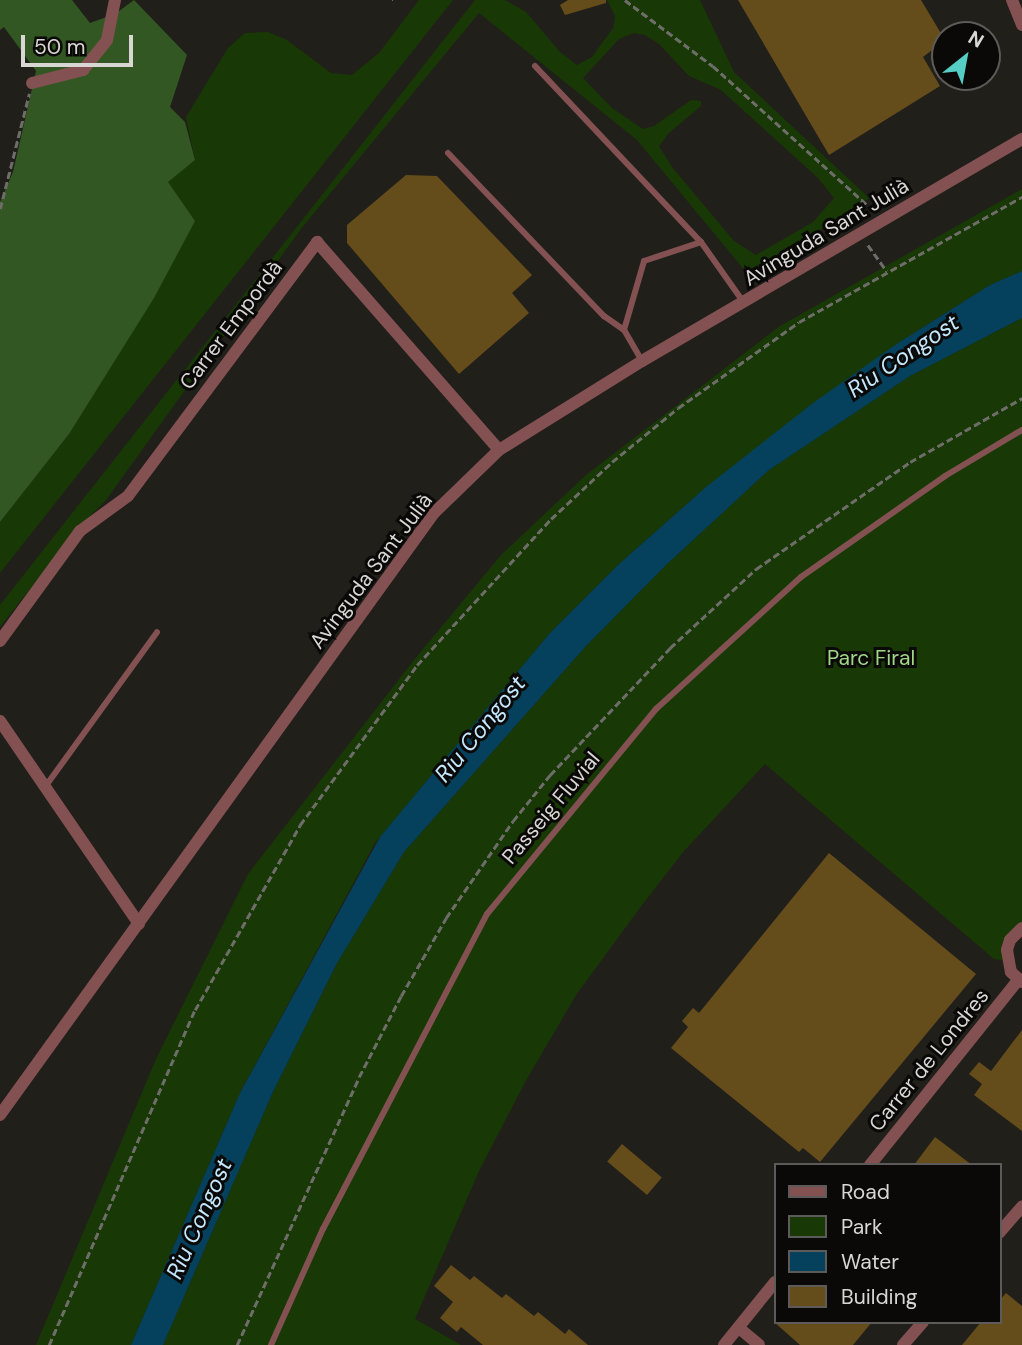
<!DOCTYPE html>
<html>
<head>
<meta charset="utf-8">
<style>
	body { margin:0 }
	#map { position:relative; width:1022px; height:1345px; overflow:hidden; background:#211f1a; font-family:"DM Sans",sans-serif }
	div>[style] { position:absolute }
	.green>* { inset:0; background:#183905 }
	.forest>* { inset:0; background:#335722 }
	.water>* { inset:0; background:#05415d }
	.building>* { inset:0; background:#654c1b; transform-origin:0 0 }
	.path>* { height:2.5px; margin-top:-1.25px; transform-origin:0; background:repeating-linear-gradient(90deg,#6e6d69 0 7px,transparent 0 10.5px) }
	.service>* { height:6px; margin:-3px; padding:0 3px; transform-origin:3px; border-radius:3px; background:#845153 }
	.minor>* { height:12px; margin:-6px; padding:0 6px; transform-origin:6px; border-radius:6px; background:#845153 }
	span { translate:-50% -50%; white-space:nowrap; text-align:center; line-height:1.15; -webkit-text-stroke:6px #0a0907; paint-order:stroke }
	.street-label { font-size:21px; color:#d8d7d4 }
	.park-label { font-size:21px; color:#9fd787 }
	.water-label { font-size:23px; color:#c3e7fd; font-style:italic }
	.legend { position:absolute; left:774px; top:1163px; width:228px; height:161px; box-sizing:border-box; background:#0a0907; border:2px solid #5c5b59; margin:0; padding:9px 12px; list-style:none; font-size:21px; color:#d8d7d4 }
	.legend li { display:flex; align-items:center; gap:14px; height:35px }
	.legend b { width:35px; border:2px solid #5c5b59 }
	.north { position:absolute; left:931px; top:21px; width:70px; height:70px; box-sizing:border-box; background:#0a0907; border:2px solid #5c5b59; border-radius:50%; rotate:31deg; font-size:19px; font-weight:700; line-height:28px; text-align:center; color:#d8d7d4 }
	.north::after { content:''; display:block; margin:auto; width:24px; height:32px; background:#55cec5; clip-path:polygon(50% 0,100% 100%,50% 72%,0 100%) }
	.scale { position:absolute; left:21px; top:35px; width:112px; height:32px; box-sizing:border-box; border:4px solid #d8d7d4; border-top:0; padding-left:9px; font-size:21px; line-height:24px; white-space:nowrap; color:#d8d7d4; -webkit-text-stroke:5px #0a0907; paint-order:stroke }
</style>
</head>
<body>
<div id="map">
	<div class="green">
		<div style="clip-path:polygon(419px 0,453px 0,0 573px,0 522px,69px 434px,167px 182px,195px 160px,186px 117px,228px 48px,245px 33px,268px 32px,287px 40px,331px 73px,352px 75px,379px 53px)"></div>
		<div style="clip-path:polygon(evenodd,475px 0,505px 0,526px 12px,560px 52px,577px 65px,592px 57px,613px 28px,615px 16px,607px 0,700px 0,734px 72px,869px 198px,850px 213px,746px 272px,637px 140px,479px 13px,300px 230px,106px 500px,78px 528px,0 627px,0 605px,475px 0,634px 33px,645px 35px,659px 44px,689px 76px,721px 90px,818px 178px,834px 198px,813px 222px,756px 255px,734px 241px,672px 167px,659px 146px,669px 133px,701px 106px,701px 101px,691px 100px,654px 126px,643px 129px,612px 108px,583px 78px,619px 39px,634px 33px)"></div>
		<div style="clip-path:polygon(1022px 189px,1022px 271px,990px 285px,895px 345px,706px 487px,618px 565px,549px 634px,375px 843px,240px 1093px,131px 1345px,36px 1345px,156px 1059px,248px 874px,414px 660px,501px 555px,586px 475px,780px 326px)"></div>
		<div style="clip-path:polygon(1022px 318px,1022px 928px,1007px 961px,994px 959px,765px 764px,684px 851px,639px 909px,576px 995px,524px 1084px,479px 1171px,415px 1319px,461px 1345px,163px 1345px,272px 1094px,336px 965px,404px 852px,586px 646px,665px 566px,769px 470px,910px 376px)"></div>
	</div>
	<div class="forest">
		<div style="clip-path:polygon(0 0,72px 0,90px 23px,115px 14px,134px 0,187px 55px,170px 107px,185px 122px,195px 160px,168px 182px,195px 221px,154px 298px,69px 434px,0 522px,0 202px,13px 172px,36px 71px,4px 27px,0 30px)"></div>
	</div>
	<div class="water">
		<div style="clip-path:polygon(1022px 271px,1022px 318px,910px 376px,769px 470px,665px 566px,586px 646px,404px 852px,336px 965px,272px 1094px,163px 1345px,131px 1345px,240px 1093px,380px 837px,549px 634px,618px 565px,706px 487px,813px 403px,895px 345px,990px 285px)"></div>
	</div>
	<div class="building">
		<div style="clip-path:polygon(568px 0,606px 0,606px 3px,565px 15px,560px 5px)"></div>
		<div style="clip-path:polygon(738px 0,921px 0,945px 40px,923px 57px,940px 86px,829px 155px)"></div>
		<div style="clip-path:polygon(406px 175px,437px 176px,532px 275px,512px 293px,529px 313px,459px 374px,347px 243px,347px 225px)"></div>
		<div style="clip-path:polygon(829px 853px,976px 974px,820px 1162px,803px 1148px,799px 1152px,671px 1048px,688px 1027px,682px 1021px,693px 1008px,699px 1013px)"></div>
		<div style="clip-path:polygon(1022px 1030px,1022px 1131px,974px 1095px,982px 1084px,969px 1074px,979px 1062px,991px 1071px)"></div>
		<div style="clip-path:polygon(935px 1137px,972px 1165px,914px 1165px)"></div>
		<div style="left:622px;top:1144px;width:52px;height:23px;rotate:40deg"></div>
		<div style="clip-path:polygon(451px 1265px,470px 1280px,474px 1276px,502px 1298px,506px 1294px,534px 1316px,538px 1312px,565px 1334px,569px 1329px,588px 1345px,483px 1345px,461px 1327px,457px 1332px,440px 1318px,453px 1302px,434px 1286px)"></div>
		<div style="clip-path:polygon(1006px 1293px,1022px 1306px,1022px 1345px,962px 1345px,981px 1322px,999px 1322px,999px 1301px)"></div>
		<div style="clip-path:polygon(774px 1322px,872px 1322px,853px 1345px,800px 1345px)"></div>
	</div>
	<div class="path">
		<div style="left:392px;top:0;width:1px"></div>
		<div style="left:625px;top:0;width:110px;rotate:36.9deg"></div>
		<div style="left:713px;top:66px;width:217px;rotate:42deg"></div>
		<div style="left:0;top:209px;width:119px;rotate:-75.8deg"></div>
		<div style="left:868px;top:245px;width:32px;rotate:54deg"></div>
		<div style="left:49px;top:1345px;width:365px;rotate:-66.5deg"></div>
		<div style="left:195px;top:1010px;width:213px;rotate:-60.4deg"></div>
		<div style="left:300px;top:825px;width:198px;rotate:-53.8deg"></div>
		<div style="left:417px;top:665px;width:198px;rotate:-47.5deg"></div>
		<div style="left:551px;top:519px;width:83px;rotate:-43.1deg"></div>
		<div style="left:612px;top:462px;width:85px;rotate:-39.3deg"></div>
		<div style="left:678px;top:408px;width:148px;rotate:-35.4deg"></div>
		<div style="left:799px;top:322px;width:256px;rotate:-29.3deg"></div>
		<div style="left:237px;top:1345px;width:294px;rotate:-65.5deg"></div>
		<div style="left:359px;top:1077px;width:91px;rotate:-62.6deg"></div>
		<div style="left:401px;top:996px;width:90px;rotate:-60deg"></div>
		<div style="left:446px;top:918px;width:118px;rotate:-55.4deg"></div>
		<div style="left:513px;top:821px;width:59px;rotate:-51.2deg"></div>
		<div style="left:550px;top:775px;width:175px;rotate:-46.6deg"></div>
		<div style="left:670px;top:648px;width:117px;rotate:-42.6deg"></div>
		<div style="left:756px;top:569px;width:188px;rotate:-34.8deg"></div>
		<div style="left:910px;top:462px;width:129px;rotate:-29.7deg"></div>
	</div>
	<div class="service">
		<div style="left:535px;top:66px;width:242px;rotate:46.7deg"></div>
		<div style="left:701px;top:242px;width:75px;rotate:54.8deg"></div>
		<div style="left:448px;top:153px;width:226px;rotate:46.3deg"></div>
		<div style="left:604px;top:316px;width:24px;rotate:35deg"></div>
		<div style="left:642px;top:361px;width:36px;rotate:-120deg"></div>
		<div style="left:624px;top:330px;width:72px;rotate:-73.8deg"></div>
		<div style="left:644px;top:261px;width:60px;rotate:-18.4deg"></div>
		<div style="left:45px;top:787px;width:191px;rotate:-54.1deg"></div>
		<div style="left:271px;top:1345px;width:127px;rotate:-65.9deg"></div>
		<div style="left:323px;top:1229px;width:355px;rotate:-62.5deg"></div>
		<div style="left:487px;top:914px;width:266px;rotate:-50.5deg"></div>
		<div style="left:656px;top:709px;width:196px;rotate:-42.3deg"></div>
		<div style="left:801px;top:577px;width:176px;rotate:-35deg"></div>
		<div style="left:945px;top:476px;width:90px;rotate:-30.9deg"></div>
	</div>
	<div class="minor">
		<div style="left:1012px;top:0;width:27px;rotate:68deg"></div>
		<div style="left:32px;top:83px;width:53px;rotate:-14.3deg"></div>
		<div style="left:83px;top:70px;width:38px;rotate:-51deg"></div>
		<div style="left:107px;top:40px;width:41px;rotate:-78.7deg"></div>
		<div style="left:0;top:641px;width:136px;rotate:-54deg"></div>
		<div style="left:80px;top:531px;width:59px;rotate:-36.1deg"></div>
		<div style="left:128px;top:496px;width:317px;rotate:-53.3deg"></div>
		<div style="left:317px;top:242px;width:276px;rotate:48.8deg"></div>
		<div style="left:0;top:721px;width:246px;rotate:55.6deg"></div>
		<div style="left:1022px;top:928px;width:17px;rotate:135deg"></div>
		<div style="left:1010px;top:940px;width:10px;rotate:107deg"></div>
		<div style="left:1007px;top:950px;width:22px;rotate:80deg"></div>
		<div style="left:1011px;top:972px;width:15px;rotate:42deg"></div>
		<div style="left:0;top:1115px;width:742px;rotate:-54.21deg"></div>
		<div style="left:434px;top:513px;width:91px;rotate:-44.1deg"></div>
		<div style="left:499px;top:450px;width:168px;rotate:-31.9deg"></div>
		<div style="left:642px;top:361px;width:440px;rotate:-30.3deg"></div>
		<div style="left:870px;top:1165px;width:237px;rotate:-51.3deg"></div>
		<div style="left:999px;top:1233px;width:35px;rotate:-49deg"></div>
		<div style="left:739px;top:1328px;width:26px;rotate:40deg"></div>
		<div style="left:724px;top:1345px;width:81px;rotate:-51deg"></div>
		<div style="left:903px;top:1345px;width:30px;rotate:-49deg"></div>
	</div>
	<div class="street-label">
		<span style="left:826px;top:232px;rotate:-31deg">Avinguda Sant Julià</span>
		<span style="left:231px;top:325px;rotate:-53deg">Carrer Empordà</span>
		<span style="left:371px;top:571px;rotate:-53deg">Avinguda Sant Julià</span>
		<span style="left:551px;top:808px;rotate:-50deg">Passeig Fluvial</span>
		<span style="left:929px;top:1060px;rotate:-51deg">Carrer de Londres</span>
	</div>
	<div class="park-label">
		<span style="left:871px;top:658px">Parc Firal</span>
	</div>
	<div class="water-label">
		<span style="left:903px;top:356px;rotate:-34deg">Riu Congost</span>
		<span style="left:480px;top:729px;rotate:-51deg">Riu Congost</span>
		<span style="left:199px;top:1219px;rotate:-66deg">Riu Congost</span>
	</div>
	<ul class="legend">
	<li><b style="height:9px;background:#845153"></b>Road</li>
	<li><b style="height:19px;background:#183905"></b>Park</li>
	<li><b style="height:19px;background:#05415d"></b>Water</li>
	<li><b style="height:19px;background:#654c1b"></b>Building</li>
	</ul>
	<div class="north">N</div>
	<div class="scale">50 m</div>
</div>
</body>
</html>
